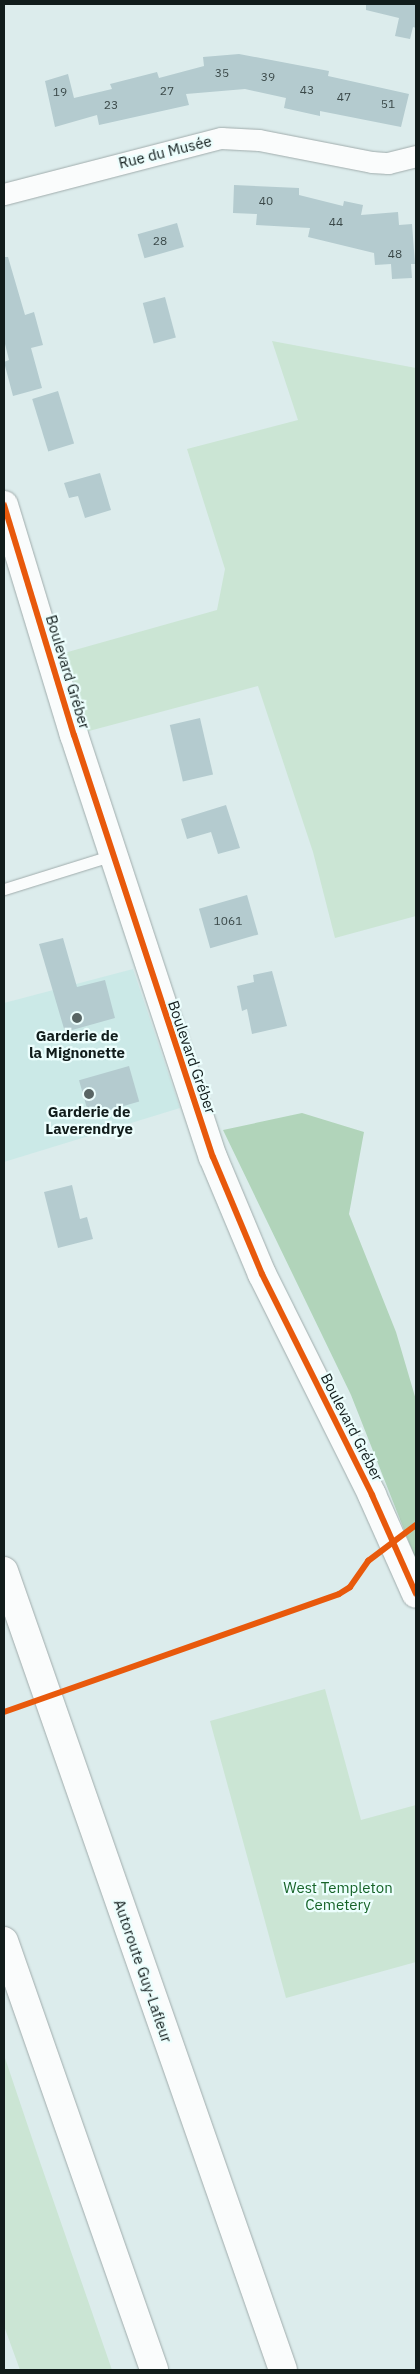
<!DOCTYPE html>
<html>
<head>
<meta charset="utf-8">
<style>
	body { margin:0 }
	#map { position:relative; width:420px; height:2374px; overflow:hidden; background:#dcecec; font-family:"IBM Plex Sans",sans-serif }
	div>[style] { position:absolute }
	.built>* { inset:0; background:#cbe9e7 }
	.green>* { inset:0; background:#cbe5d4 }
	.forest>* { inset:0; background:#b1d4ba }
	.building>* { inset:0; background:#b4cbcf; transform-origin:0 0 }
	.roads { filter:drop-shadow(0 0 1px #a0acac) drop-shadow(0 0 1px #a0acac) }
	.service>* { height:11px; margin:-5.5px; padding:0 5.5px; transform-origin:5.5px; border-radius:5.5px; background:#fafcfc }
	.minor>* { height:21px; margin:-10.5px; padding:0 10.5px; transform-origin:10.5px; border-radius:10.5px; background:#fafcfc }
	.tertiary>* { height:28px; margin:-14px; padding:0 14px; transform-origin:14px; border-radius:14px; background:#fafcfc }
	.motorway>* { height:28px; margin:-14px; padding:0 14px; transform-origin:14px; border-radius:14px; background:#fafcfc }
	.cycleway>* { height:6px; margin:-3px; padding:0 3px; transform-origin:3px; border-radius:3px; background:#e8590c }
	.dots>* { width:14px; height:14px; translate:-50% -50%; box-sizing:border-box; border:2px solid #ecfefd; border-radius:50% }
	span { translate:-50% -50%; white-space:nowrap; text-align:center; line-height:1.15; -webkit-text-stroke:4.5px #ecfefd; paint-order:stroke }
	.number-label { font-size:12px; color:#3a4848 }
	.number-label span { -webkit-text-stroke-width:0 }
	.street-label { font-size:15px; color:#111c1b }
	.poi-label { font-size:15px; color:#111c1b; font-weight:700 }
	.park-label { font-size:15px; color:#176429 }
	.frame { position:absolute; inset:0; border:5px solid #111c1b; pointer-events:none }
</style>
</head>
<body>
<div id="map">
	<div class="built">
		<div style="clip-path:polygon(133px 969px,180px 1108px,4px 1162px,4px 1003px)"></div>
	</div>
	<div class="green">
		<div style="clip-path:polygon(272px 341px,416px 368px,416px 916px,335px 938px,313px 852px,258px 686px,74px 735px,50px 657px,217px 610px,225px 569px,187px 449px,298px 420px)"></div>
		<div style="clip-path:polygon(325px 1689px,361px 1820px,416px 1805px,416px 1962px,286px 1998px,210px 1721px)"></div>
		<div style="clip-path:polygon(4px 2055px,40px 2162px,112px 2370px,20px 2370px,4px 2326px)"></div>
	</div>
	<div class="forest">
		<div style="clip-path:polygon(302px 1113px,364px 1132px,349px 1214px,396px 1332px,416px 1400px,416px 1560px,351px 1395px,223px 1130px)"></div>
	</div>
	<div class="building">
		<div style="clip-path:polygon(366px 4px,416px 4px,416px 28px,413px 27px,410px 39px,395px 36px,399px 18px,366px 10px)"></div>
		<div style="clip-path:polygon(239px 54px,329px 71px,328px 76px,409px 94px,401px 127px,320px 111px,320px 116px,284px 108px,286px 98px,245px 89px,186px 94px,189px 105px,99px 125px,97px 115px,55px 127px,45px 81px,68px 74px,74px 98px,112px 89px,110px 84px,157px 72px,159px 78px,204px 66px,203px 57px)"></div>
		<div style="clip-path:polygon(234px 185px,299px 188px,299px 195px,343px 206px,344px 201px,363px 205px,361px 215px,398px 212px,399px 225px,412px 224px,415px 264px,411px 264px,412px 278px,392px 279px,391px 264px,375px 265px,374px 253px,308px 237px,310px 228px,256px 225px,257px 214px,233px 213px)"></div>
		<div style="left:177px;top:223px;width:25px;height:41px;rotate:74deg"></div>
		<div style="clip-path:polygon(4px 257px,8px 257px,25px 315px,34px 312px,43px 345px,31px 348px,42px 388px,13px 396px,4px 362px,9px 360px,4px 340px)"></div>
		<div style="left:165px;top:297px;width:42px;height:23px;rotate:75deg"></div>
		<div style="left:58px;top:391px;width:55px;height:27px;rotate:73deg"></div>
		<div style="clip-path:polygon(100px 473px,111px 510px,85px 518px,78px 496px,69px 498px,64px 483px)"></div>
		<div style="left:200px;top:718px;width:58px;height:31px;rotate:77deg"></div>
		<div style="clip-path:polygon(226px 805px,240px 848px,218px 854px,211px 832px,187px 839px,181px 819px)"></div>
		<div style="left:247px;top:895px;width:41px;height:50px;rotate:74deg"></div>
		<div style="clip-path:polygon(63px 938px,77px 987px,105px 980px,115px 1018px,65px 1032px,39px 944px)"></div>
		<div style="clip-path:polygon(272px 971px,287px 1026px,252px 1034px,247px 1009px,242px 1011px,237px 986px,254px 982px,253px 975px)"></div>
		<div style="left:129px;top:1066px;width:37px;height:52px;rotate:74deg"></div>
		<div style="clip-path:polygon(72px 1185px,80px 1219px,87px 1217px,93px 1239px,58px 1248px,44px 1192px)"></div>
	</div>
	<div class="roads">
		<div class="service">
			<div style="left:4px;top:889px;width:114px;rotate:-17.3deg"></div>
		</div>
		<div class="minor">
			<div style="left:4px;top:194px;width:224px;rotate:-14.5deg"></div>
			<div style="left:221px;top:138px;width:38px;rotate:3deg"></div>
			<div style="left:259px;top:140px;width:115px;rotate:11deg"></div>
			<div style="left:372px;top:162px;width:16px;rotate:4deg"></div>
			<div style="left:388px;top:163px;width:29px;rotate:-14deg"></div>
		</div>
		<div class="tertiary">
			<div style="left:4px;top:505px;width:240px;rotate:73.1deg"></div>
			<div style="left:74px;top:735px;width:444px;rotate:71.8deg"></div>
			<div style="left:213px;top:1157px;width:127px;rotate:67.3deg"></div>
			<div style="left:262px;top:1274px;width:247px;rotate:63.5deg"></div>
			<div style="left:372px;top:1495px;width:108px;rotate:66deg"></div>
		</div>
		<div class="motorway">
			<div style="left:4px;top:1571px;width:846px;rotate:70.75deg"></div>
			<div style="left:4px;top:1941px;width:454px;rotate:70.7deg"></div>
		</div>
	</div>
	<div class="cycleway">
		<div style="left:4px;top:505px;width:240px;rotate:73.1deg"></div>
		<div style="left:74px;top:735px;width:444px;rotate:71.8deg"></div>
		<div style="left:213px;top:1157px;width:127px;rotate:67.3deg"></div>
		<div style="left:262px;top:1274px;width:247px;rotate:63.5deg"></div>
		<div style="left:372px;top:1495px;width:108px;rotate:66deg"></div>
		<div style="left:4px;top:1712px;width:355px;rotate:-19.4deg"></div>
		<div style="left:339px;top:1594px;width:13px;rotate:-32deg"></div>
		<div style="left:350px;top:1587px;width:32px;rotate:-55deg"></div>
		<div style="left:368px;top:1561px;width:60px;rotate:-36.9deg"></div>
	</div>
	<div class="dots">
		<div style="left:77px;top:1018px;background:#586564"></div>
		<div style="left:89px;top:1094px;background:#586564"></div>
	</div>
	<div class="number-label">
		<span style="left:222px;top:73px">35</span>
		<span style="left:268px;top:77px">39</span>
		<span style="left:307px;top:90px">43</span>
		<span style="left:167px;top:91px">27</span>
		<span style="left:60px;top:92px">19</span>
		<span style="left:344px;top:97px">47</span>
		<span style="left:388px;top:104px">51</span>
		<span style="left:111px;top:105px">23</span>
		<span style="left:266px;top:201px">40</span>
		<span style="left:336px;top:222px">44</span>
		<span style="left:160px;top:241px">28</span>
		<span style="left:395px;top:254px">48</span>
		<span style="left:228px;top:921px">1061</span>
	</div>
	<div class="street-label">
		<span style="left:165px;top:152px;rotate:-14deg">Rue du Musée</span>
		<span style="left:68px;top:672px;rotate:73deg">Boulevard Gréber</span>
		<span style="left:192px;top:1057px;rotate:71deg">Boulevard Gréber</span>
		<span style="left:352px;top:1427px;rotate:63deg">Boulevard Gréber</span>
		<span style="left:143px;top:1971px;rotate:71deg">Autoroute Guy-Lafleur</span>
	</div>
	<div class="poi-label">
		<span style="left:77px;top:1044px">Garderie de<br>la Mignonette</span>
		<span style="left:89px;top:1120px">Garderie de<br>Laverendrye</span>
	</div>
	<div class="park-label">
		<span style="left:338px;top:1896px">West Templeton<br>Cemetery</span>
	</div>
	<div class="frame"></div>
</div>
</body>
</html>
